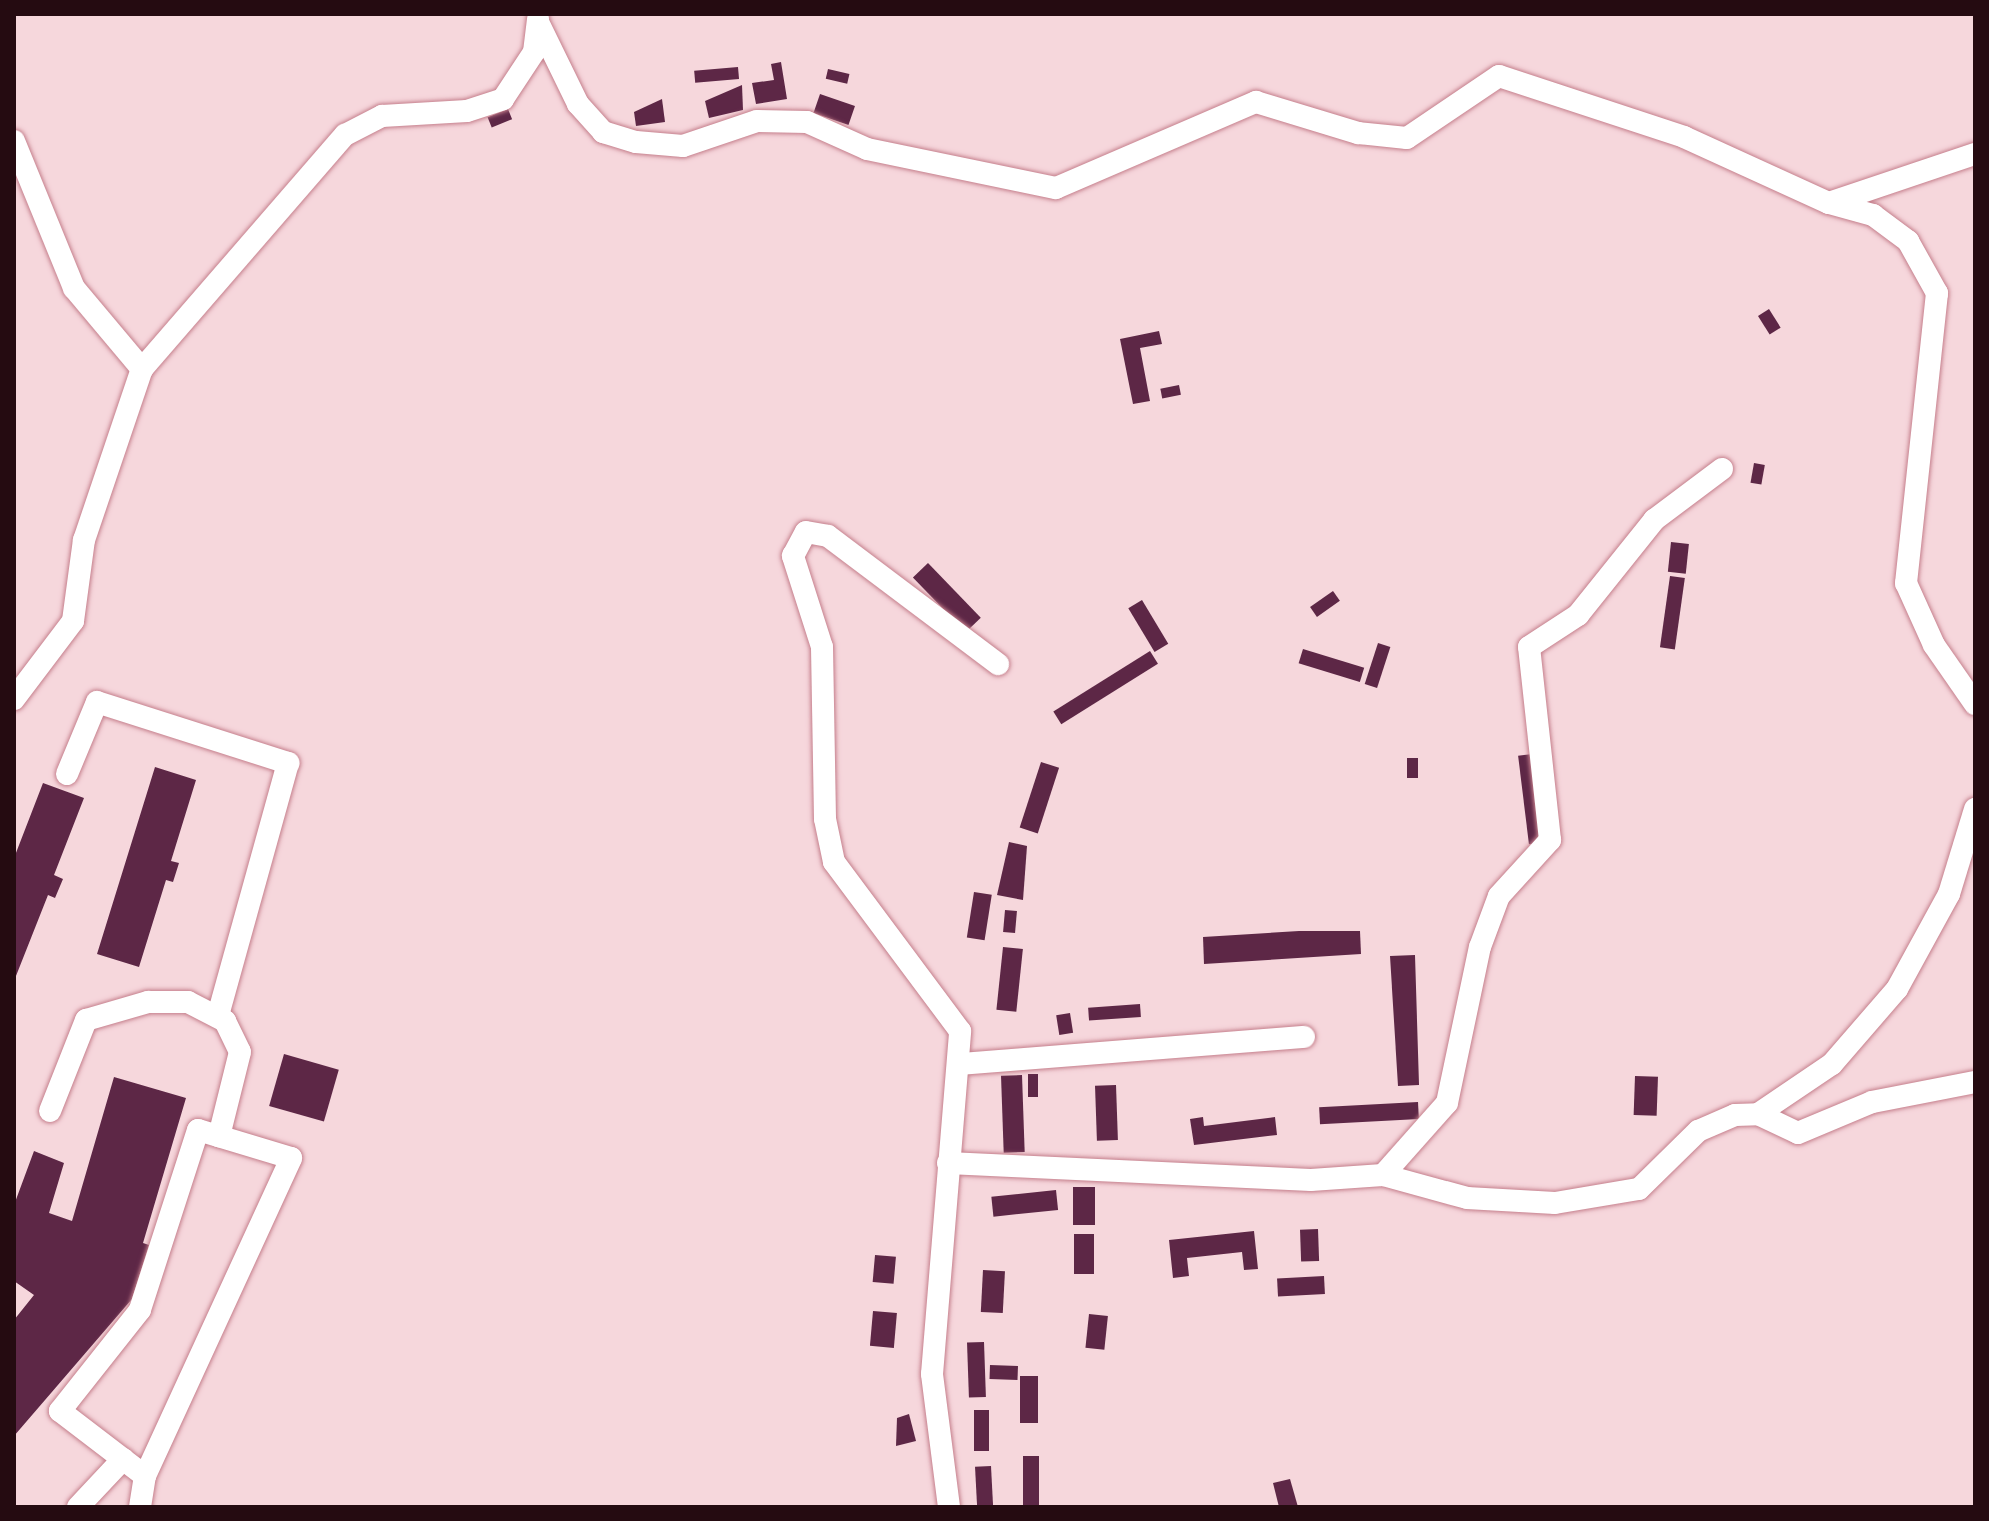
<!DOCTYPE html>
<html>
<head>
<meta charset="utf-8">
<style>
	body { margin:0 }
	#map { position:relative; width:1989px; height:1521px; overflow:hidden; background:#f6d7dc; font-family:Signika,sans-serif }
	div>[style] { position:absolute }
	.building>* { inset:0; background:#5d2746; transform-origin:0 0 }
	.roads { filter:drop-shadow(0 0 2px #c57f8c) drop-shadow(0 0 2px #c57f8c) }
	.minor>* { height:22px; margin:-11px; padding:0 11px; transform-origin:11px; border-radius:11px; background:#fff }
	span { translate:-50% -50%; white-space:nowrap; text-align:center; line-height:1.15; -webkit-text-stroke:8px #f9e9eb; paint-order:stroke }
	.frame { position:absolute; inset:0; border:16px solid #250b11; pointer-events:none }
</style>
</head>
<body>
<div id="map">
	<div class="building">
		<div style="clip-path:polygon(781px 62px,787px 99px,756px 104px,752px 83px,774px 80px,771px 64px)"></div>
		<div style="left:738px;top:67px;width:12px;height:44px;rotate:85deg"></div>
		<div style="left:828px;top:69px;width:22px;height:10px;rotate:13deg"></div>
		<div style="clip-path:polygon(742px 85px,743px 110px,709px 118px,705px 101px)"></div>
		<div style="left:820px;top:94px;width:37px;height:20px;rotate:19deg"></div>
		<div style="clip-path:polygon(662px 99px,665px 122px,636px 126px,634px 112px)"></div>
		<div style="left:508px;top:109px;width:11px;height:22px;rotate:68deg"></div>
		<div style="left:1769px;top:309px;width:22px;height:13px;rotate:58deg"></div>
		<div style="clip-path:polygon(1159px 331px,1162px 344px,1140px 348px,1150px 401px,1133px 404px,1120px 339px)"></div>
		<div style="left:1179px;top:385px;width:10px;height:19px;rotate:79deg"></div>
		<div style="left:1754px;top:463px;width:11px;height:20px;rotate:10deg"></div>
		<div style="left:1671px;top:542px;width:18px;height:30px;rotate:6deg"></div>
		<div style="left:928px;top:563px;width:76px;height:21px;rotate:46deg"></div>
		<div style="left:1670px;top:576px;width:15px;height:72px;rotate:8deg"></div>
		<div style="left:1333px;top:591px;width:12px;height:28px;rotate:55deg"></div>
		<div style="left:1142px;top:600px;width:51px;height:16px;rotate:59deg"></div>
		<div style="left:1378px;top:643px;width:13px;height:43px;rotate:18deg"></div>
		<div style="left:1303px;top:649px;width:64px;height:15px;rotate:17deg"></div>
		<div style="left:1150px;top:651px;width:15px;height:114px;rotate:58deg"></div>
		<div style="left:1533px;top:754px;width:89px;height:15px;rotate:83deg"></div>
		<div style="left:1407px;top:758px;width:11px;height:20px"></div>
		<div style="left:1041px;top:762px;width:19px;height:69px;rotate:18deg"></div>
		<div style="clip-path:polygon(155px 767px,196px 780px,171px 861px,179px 863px,173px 882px,166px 880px,139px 967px,97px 954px)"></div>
		<div style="clip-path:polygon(43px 783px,84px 798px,54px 875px,63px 879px,55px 898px,48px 895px,14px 981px,14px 858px)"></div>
		<div style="clip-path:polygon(1009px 842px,1027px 846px,1023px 900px,997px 895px)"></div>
		<div style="left:974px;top:892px;width:18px;height:46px;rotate:9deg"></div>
		<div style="left:1005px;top:910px;width:12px;height:22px;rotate:5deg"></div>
		<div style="clip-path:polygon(1299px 931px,1360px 931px,1361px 954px,1204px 964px,1203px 937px)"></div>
		<div style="left:1003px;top:947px;width:20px;height:63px;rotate:6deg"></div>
		<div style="clip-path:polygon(1415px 955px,1419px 1085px,1398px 1086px,1390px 956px)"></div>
		<div style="left:1140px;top:1004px;width:13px;height:52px;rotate:86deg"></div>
		<div style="left:1070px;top:1013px;width:20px;height:14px;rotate:81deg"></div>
		<div style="left:284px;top:1054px;width:57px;height:54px;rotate:16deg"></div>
		<div style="left:1028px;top:1074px;width:10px;height:23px"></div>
		<div style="left:1022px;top:1075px;width:77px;height:21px;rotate:88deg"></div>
		<div style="left:1635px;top:1076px;width:23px;height:39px;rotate:2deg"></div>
		<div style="clip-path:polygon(114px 1077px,186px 1098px,143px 1243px,149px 1245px,132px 1299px,14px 1436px,14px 1320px,34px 1295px,14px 1281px,14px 1205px,34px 1151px,64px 1163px,49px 1213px,72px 1221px)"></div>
		<div style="left:1116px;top:1085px;width:55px;height:21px;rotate:88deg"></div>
		<div style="left:1418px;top:1102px;width:17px;height:99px;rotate:87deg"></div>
		<div style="clip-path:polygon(1203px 1117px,1204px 1126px,1275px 1117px,1277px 1135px,1194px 1145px,1190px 1119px)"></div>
		<div style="left:1073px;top:1187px;width:22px;height:38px"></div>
		<div style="left:1056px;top:1190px;width:20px;height:65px;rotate:84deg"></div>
		<div style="left:1318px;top:1229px;width:32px;height:18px;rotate:88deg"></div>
		<div style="clip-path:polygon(1254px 1231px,1258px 1269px,1244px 1270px,1242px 1252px,1187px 1258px,1189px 1276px,1173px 1278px,1169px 1240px)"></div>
		<div style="left:1074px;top:1234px;width:20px;height:40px"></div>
		<div style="left:875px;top:1255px;width:21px;height:27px;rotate:5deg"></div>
		<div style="left:983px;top:1270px;width:22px;height:42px;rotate:3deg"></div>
		<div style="left:1324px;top:1276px;width:18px;height:47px;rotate:87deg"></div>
		<div style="left:873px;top:1311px;width:24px;height:35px;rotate:5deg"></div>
		<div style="left:1089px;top:1314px;width:19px;height:34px;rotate:6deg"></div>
		<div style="left:984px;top:1342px;width:55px;height:17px;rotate:88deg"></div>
		<div style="left:990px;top:1365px;width:28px;height:14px;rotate:2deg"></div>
		<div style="left:1020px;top:1376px;width:18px;height:47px"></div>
		<div style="left:974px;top:1410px;width:15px;height:41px"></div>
		<div style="clip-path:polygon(909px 1414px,916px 1441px,896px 1446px,897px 1418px)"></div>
		<div style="left:1023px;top:1456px;width:16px;height:49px"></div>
		<div style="left:991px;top:1466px;width:40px;height:16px;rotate:87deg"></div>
		<div style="clip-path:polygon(1290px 1479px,1298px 1507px,1279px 1507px,1273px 1483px)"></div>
	</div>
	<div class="roads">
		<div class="minor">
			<div style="left:538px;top:22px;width:91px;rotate:64deg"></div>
			<div style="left:578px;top:104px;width:38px;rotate:48deg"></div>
			<div style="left:603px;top:132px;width:34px;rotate:17deg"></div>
			<div style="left:636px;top:142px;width:47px;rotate:4.9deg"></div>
			<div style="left:683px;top:146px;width:78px;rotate:-18.7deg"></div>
			<div style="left:757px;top:121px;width:50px;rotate:1.1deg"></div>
			<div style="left:807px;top:122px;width:66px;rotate:24.2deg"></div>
			<div style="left:867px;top:149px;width:193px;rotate:11.7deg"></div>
			<div style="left:1056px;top:188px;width:218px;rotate:-23.3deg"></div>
			<div style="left:1256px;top:102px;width:107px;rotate:16.9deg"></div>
			<div style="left:1358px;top:133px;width:49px;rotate:5.8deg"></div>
			<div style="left:1407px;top:138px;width:111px;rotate:-34deg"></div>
			<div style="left:1499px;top:76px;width:195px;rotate:18.2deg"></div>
			<div style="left:1684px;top:137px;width:159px;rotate:24.5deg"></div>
			<div style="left:1829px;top:203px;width:46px;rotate:15.3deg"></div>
			<div style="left:1873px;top:215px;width:44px;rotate:36.6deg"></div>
			<div style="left:1908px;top:241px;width:60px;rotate:60.9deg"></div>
			<div style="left:1937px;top:293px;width:292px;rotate:96.1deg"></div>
			<div style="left:1906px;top:583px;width:68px;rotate:65.7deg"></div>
			<div style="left:1934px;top:645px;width:72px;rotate:55.2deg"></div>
			<div style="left:14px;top:141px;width:159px;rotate:67.8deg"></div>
			<div style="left:74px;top:288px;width:106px;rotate:50deg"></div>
			<div style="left:1829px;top:203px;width:154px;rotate:-18.6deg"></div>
			<div style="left:14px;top:699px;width:98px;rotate:-52.9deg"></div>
			<div style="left:73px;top:621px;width:82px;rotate:-82.3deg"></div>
			<div style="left:84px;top:540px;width:181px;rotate:-71.3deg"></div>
			<div style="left:142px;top:369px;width:310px;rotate:-49.1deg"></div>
			<div style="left:345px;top:135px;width:42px;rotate:-27.2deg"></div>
			<div style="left:382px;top:116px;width:85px;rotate:-3.4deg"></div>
			<div style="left:467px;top:111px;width:38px;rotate:-18deg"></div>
			<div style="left:503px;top:99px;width:56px;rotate:-56.6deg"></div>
			<div style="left:534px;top:52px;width:33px;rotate:-83deg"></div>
			<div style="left:67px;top:774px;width:78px;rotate:-67.4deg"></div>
			<div style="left:97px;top:702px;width:201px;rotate:17.7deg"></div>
			<div style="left:288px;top:763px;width:263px;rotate:105.5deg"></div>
			<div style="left:960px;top:1064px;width:345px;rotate:-4.5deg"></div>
			<div style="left:50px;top:1111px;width:98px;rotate:-68.4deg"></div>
			<div style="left:86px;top:1020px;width:65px;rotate:-16.2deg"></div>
			<div style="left:148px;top:1002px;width:40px"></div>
			<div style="left:188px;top:1002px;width:42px;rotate:27.2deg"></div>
			<div style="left:225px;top:1021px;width:34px;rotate:64deg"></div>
			<div style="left:240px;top:1052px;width:87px;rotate:104deg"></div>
			<div style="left:1758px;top:1114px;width:89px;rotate:-34deg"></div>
			<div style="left:1832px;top:1064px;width:99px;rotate:-49.1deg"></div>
			<div style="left:1897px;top:989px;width:108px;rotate:-61.3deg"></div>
			<div style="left:1949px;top:894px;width:89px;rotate:-73deg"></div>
			<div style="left:948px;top:1163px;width:363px;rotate:2.7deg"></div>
			<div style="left:1311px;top:1180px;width:72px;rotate:-4deg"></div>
			<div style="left:1383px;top:1175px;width:87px;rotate:15.3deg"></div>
			<div style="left:1467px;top:1198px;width:88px;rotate:3.3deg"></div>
			<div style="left:1555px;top:1203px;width:85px;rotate:-9.5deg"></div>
			<div style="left:1639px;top:1189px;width:83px;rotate:-44.5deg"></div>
			<div style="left:1698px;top:1131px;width:40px;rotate:-23.4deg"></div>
			<div style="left:1735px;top:1115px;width:23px;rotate:-2deg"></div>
			<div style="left:1758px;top:1114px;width:44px;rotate:25.4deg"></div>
			<div style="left:1798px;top:1133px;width:80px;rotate:-22.7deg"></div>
			<div style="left:1872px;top:1102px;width:105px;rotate:-11deg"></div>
			<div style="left:1383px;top:1175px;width:96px;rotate:-48.4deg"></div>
			<div style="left:1447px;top:1103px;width:159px;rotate:-78.1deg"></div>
			<div style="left:1480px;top:947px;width:54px;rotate:-69.6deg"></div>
			<div style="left:1499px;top:896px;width:76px;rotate:-47.7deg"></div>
			<div style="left:1550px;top:840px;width:194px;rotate:-96.2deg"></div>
			<div style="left:1529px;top:647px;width:59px;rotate:-33.1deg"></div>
			<div style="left:1578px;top:615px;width:122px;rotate:-51.3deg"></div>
			<div style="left:1654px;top:520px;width:85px;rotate:-36.9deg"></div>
			<div style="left:78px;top:1507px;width:66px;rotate:-46.8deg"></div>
			<div style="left:140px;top:1507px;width:31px;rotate:-81deg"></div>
			<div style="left:145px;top:1476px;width:350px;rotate:-65.3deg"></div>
			<div style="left:291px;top:1158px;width:97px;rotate:-163.2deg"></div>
			<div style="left:198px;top:1130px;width:189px;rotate:107.9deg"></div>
			<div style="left:140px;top:1310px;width:129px;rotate:128.4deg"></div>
			<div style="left:60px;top:1411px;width:107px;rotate:37.4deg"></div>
			<div style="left:949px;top:1507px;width:134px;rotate:-97.3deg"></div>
			<div style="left:932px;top:1374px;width:344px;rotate:-85.3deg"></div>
			<div style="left:960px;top:1031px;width:211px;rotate:-126.7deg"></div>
			<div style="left:834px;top:862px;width:44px;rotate:-101.8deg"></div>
			<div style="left:825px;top:819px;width:172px;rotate:-91deg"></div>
			<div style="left:822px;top:647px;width:96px;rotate:-107.7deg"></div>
			<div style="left:793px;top:556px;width:27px;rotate:-62deg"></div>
			<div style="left:806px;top:532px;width:22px;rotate:10deg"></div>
			<div style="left:828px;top:536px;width:213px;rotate:37deg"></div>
		</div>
	</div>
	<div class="frame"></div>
</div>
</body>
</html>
